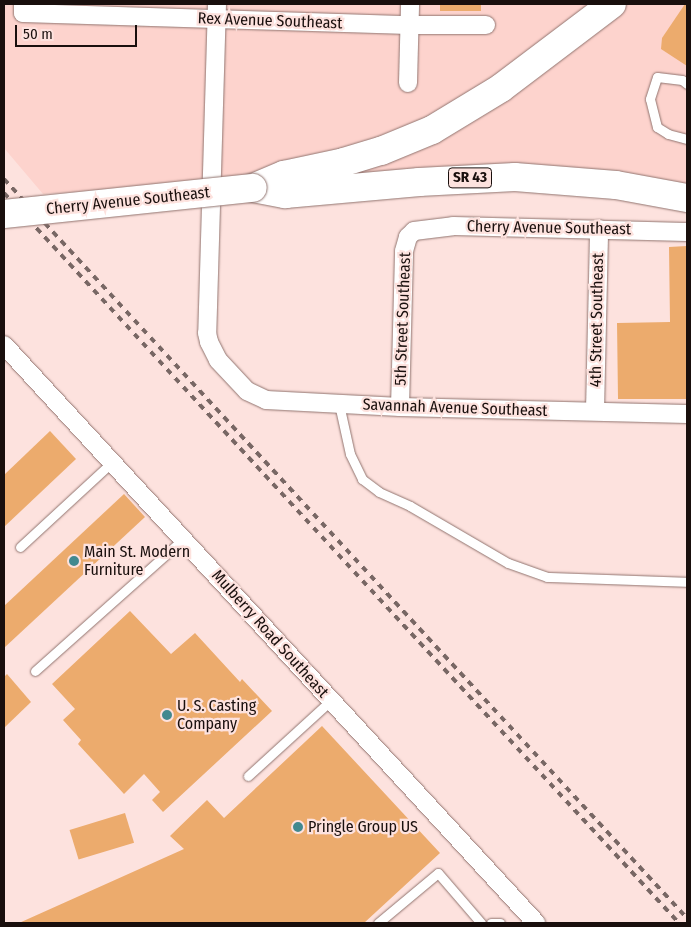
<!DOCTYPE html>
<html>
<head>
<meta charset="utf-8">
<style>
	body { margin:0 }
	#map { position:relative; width:691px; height:927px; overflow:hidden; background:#fde2de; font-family:"Fira Sans Condensed",sans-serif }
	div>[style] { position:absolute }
	.built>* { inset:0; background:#fdd3cd }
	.building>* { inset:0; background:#ecab6d; transform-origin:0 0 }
	.roads { filter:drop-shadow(0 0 1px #91746f) drop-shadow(0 0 1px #91746f) }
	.lane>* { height:9px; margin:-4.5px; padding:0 4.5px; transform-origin:4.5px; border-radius:4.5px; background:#fff }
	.street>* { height:18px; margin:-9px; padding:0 9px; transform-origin:9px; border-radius:9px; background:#fff }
	.primary>* { height:28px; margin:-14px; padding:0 14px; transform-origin:14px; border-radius:14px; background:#fff }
	.rail>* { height:4px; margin-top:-2px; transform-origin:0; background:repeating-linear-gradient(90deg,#786764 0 6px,transparent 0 12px) }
	.bridges { filter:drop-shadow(0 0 1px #91746f) drop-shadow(0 0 1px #91746f) }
	.primary-bridge>* { height:28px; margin:-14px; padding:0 14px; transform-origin:14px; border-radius:14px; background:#fff }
	.dots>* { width:14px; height:14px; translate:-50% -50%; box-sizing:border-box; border:2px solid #fde2de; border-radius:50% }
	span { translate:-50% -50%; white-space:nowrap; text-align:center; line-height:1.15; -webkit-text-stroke:4.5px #fde2de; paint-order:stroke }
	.shield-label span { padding:1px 4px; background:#fde2de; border:1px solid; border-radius:4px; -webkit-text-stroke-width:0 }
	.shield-label { font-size:15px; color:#190f0d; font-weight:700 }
	.street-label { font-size:16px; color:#190f0d }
	.poi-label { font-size:16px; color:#190f0d }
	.left { translate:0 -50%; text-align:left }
	.frame { position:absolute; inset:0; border:5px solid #190f0d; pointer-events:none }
	.scale { position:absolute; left:15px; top:25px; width:122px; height:22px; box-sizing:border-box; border:2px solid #190f0d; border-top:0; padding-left:6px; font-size:15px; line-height:18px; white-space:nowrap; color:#190f0d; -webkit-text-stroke:4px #fde2de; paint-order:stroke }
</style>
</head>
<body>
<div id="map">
	<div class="built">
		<div style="clip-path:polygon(4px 4px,687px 4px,687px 186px,521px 165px,361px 173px,43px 194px,4px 148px)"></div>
	</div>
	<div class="building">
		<div style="left:440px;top:4px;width:41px;height:7px"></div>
		<div style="clip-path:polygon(685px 4px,687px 4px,687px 66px,661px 49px,662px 38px)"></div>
		<div style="clip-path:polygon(687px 246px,687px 399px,618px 399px,617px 323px,670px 322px,669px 247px)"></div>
		<div style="clip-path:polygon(50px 431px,76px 459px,4px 527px,4px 475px)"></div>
		<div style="clip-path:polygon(124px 494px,145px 517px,4px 648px,4px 606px)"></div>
		<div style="clip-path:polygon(130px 611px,171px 654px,195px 633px,240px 682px,242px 679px,272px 711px,163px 812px,152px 800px,160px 792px,144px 774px,124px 794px,78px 744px,81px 740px,63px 720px,75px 709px,52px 684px)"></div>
		<div style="clip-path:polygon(7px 674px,31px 702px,4px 728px,4px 677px)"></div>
		<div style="clip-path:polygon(322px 726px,440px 853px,364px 923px,19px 923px,184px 849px,170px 836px,207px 800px,224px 818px)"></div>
		<div style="left:125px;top:813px;width:31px;height:58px;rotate:73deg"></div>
	</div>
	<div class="roads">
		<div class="lane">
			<div style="left:687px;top:84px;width:6px;rotate:-141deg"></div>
			<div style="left:682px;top:80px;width:25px;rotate:-173deg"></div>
			<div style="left:657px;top:77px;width:23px;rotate:108deg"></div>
			<div style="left:650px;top:99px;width:29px;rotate:76deg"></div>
			<div style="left:657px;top:127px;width:13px;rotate:32deg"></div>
			<div style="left:668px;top:134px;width:20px;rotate:15deg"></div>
			<div style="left:339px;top:404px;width:51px;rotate:77.6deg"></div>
			<div style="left:350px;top:454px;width:28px;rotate:64deg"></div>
			<div style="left:362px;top:479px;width:21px;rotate:37deg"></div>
			<div style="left:379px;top:492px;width:34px;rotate:24deg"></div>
			<div style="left:410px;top:506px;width:113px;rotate:30.2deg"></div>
			<div style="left:508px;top:563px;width:41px;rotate:19.7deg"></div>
			<div style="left:547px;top:577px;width:140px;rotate:2deg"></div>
			<div style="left:20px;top:547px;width:125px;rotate:-42.7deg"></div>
			<div style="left:35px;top:671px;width:198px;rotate:-41.7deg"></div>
			<div style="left:248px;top:776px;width:111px;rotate:-42.4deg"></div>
			<div style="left:378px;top:923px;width:78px;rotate:-39.8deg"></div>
			<div style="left:438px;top:873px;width:66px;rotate:49.3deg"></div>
			<div style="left:491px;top:923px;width:9px"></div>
		</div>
		<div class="street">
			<div style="left:23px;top:4px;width:9px;rotate:90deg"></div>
			<div style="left:23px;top:13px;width:386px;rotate:1.8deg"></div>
			<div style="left:409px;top:25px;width:77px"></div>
			<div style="left:217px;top:4px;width:329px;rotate:91.7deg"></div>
			<div style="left:207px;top:333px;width:9px;rotate:77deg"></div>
			<div style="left:209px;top:342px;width:20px;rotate:63deg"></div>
			<div style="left:218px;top:360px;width:42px;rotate:46.9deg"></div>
			<div style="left:247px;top:391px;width:21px;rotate:25deg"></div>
			<div style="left:266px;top:400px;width:134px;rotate:3deg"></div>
			<div style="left:400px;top:407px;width:287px;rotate:1.4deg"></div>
			<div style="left:408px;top:83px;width:79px;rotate:-88.5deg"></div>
			<div style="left:4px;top:345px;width:786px;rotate:47.37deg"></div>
			<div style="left:400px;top:407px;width:156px;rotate:-88.5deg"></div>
			<div style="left:404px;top:251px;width:15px;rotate:-74deg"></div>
			<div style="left:408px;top:237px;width:8px;rotate:-45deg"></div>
			<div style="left:414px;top:231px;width:39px;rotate:-7deg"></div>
			<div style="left:453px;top:226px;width:234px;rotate:1.5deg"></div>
			<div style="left:595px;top:411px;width:182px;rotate:-88.7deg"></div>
		</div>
		<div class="primary">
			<div style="left:253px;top:188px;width:33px;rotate:11deg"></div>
			<div style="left:285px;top:194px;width:135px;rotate:-5.1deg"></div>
			<div style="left:419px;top:182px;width:96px;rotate:-3deg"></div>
			<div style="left:515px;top:177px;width:101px;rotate:4.5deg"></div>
			<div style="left:616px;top:185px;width:72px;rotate:10.4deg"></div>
			<div style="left:253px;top:188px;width:34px;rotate:-23deg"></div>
			<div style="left:284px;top:175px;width:61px;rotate:-12.2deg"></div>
			<div style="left:344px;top:162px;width:39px;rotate:-17deg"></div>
			<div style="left:381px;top:151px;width:55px;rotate:-22.4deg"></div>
			<div style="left:432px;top:130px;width:81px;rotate:-31.3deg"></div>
			<div style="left:501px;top:88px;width:139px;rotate:-37.1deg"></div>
		</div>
	</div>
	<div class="rail">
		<div style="left:4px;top:179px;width:1006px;rotate:47.26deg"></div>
		<div style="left:4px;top:193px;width:994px;rotate:47.24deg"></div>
	</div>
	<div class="bridges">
		<div class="primary-bridge">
			<div style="left:4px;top:214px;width:250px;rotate:-6deg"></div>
		</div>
	</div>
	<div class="dots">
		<div style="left:74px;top:561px;background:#42898f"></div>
		<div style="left:167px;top:715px;background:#42898f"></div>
		<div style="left:298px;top:827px;background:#42898f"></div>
	</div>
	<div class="shield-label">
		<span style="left:470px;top:178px">SR 43</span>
	</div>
	<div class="street-label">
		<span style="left:270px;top:21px;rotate:2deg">Rex Avenue Southeast</span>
		<span style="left:128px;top:201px;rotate:-6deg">Cherry Avenue Southeast</span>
		<span style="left:549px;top:228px;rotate:1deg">Cherry Avenue Southeast</span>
		<span style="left:403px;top:319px;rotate:-88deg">5th Street Southeast</span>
		<span style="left:597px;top:320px;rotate:-89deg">4th Street Southeast</span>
		<span style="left:455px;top:408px;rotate:2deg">Savannah Avenue Southeast</span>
		<span style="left:270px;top:634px;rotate:48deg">Mulberry Road Southeast</span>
	</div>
	<div class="poi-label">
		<span class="left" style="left:84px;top:561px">Main St. Modern<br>Furniture</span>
		<span class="left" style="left:177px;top:715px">U. S. Casting<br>Company</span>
		<span class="left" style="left:308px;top:827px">Pringle Group US</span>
	</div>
	<div class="frame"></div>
	<div class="scale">50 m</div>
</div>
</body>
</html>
